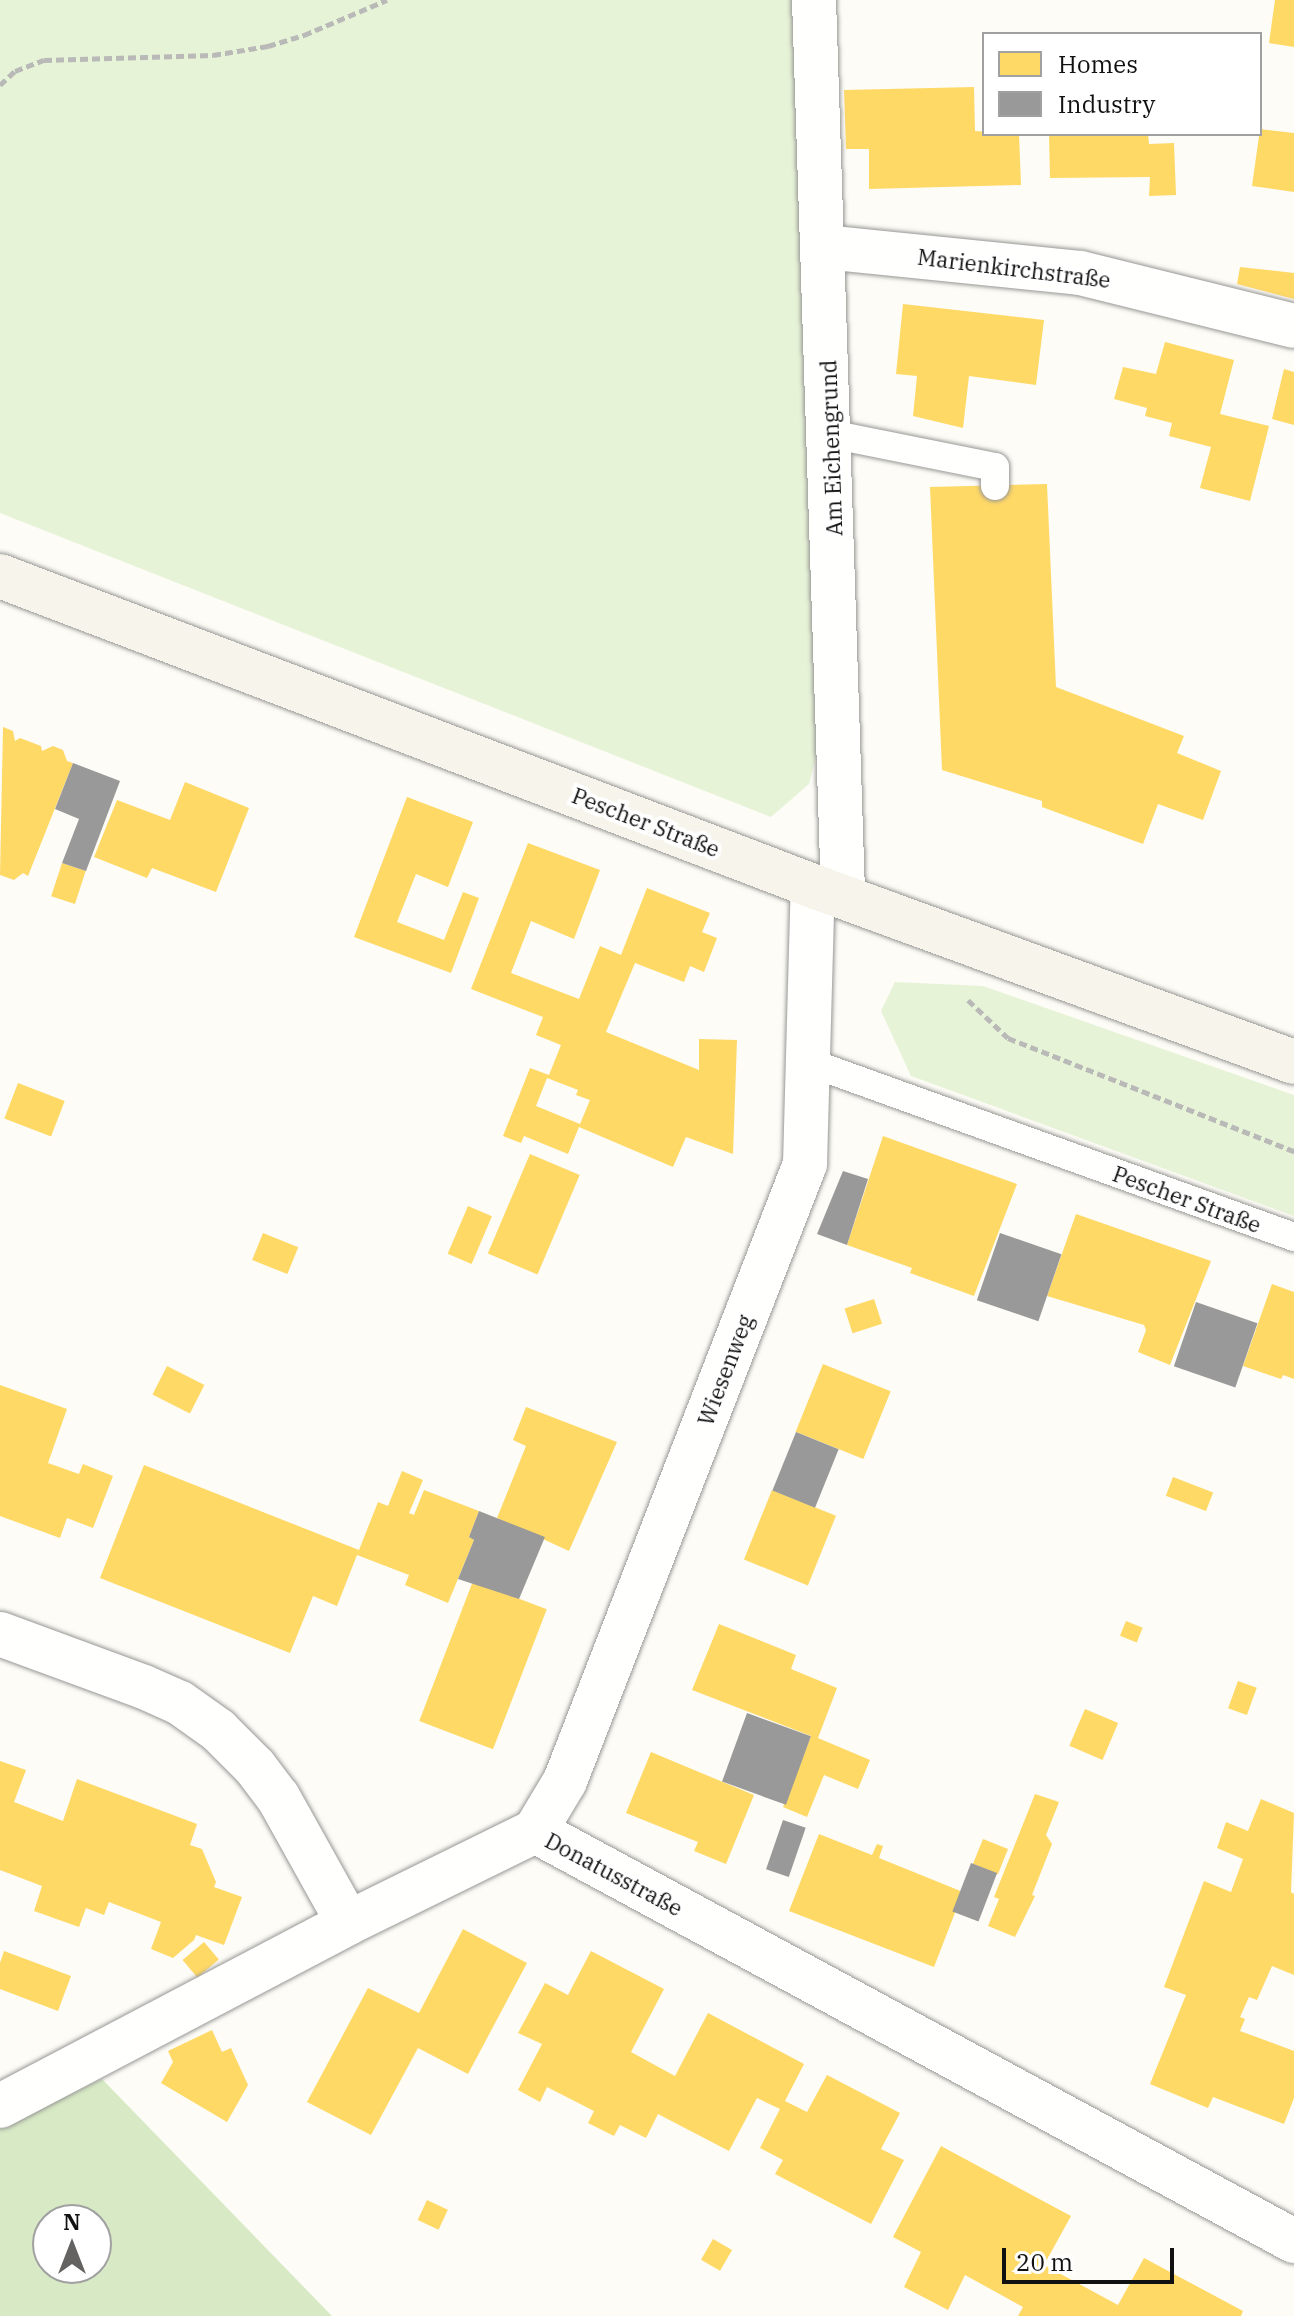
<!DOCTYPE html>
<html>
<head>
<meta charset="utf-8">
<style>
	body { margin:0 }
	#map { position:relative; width:1294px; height:2316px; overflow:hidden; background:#fdfcf7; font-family:"IBM Plex Serif",serif }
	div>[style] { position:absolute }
	.green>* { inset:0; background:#e7f3d7 }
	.forest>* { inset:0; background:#d8eac5 }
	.homes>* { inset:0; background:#ffd966; transform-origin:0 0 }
	.industry>* { inset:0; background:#999; transform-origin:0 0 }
	.path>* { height:5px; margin-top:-2.5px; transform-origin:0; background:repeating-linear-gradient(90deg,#b9b9b8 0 8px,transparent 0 12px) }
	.roads { filter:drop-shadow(0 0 2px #979795) drop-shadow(0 0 2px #979795) }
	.lane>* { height:28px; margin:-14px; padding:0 14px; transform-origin:14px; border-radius:14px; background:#fffffe }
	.street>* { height:44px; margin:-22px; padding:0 22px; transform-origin:22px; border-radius:22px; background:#fffffe }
	.secondary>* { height:44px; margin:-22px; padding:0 22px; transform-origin:22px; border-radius:22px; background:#f6f4eb }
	span { translate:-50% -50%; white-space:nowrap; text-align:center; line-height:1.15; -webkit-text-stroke:8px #fff; paint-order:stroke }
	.street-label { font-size:22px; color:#111 }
	.legend { position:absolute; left:982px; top:32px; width:280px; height:104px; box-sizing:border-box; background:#fff; border:2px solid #a0a0a0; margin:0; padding:10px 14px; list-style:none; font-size:24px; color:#111 }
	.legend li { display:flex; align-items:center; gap:16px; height:40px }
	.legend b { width:40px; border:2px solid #a0a0a0 }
	.north { position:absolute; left:32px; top:2204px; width:80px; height:80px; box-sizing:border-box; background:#fff; border:2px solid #a0a0a0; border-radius:50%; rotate:0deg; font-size:22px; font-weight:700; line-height:32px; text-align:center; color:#111 }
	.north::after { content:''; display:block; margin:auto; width:28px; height:36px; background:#646362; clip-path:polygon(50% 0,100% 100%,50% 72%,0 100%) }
	.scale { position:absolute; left:1002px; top:2248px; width:172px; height:36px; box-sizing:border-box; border:4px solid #111; border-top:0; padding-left:10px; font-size:24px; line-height:28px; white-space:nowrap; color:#111; -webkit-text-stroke:6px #fff; paint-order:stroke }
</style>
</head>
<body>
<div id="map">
	<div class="green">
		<div style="clip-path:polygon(0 0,793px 0,820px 742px,809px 784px,771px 817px,0 513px)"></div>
		<div style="clip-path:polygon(895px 982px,983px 986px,1294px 1095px,1294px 1216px,911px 1076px,881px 1011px)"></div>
	</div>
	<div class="forest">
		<div style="clip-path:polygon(evenodd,102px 2079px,332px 2316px,0 2316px,0 2128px,102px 2079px,48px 2220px,96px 2220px,96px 2268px,48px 2268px,48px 2220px)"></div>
	</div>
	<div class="homes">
		<div style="clip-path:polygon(1275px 0,1294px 0,1294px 47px,1269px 43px)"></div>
		<div style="clip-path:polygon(974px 87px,975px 131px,1019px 134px,1021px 185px,869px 189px,869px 149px,846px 149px,844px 90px)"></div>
		<div style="clip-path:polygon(1260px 129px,1294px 133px,1294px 192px,1252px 186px)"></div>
		<div style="clip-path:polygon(1049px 134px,1148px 134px,1149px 144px,1174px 143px,1176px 195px,1149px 196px,1150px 177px,1050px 178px)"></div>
		<div style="clip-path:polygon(1240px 267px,1294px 273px,1294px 299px,1237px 284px)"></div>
		<div style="clip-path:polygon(903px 304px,1044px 320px,1036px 385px,969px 376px,963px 428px,913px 416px,917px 376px,896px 374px)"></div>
		<div style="clip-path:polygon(1165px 342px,1234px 360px,1220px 414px,1269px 426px,1250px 501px,1200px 488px,1211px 447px,1169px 436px,1172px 423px,1145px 416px,1147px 408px,1114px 399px,1123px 367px,1156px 374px)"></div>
		<div style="clip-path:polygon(1284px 369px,1294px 372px,1294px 425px,1272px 419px)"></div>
		<div style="clip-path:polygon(1047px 484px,1056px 687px,1184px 736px,1177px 753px,1221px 771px,1203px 820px,1158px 804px,1143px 844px,1042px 807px,1042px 801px,942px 770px,930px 487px)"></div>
		<div style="clip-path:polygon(3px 727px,13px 731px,15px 741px,20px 738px,41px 746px,42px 751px,53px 746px,63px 750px,67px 761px,73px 763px,28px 876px,23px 873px,14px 880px,0 875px)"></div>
		<div style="clip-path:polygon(185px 782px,249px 808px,216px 892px,152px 868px,147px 878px,94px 857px,117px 800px,170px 820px)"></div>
		<div style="clip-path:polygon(407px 797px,473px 822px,448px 887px,416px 874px,397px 922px,444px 940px,463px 892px,479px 898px,451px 973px,354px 937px)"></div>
		<div style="clip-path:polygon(evenodd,528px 843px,600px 870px,574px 939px,531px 921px,511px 973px,579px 999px,600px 946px,621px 955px,647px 888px,710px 913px,702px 932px,717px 938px,704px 972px,690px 966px,684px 982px,635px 963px,606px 1032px,699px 1070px,699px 1039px,737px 1040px,733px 1154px,686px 1137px,673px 1167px,579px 1127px,568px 1154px,524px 1136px,521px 1143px,503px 1136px,530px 1068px,549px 1075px,561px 1045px,536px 1035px,543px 1017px,471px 989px,528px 843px,547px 1078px,578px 1090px,576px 1095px,590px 1100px,580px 1124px,536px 1106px,547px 1078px)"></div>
		<div style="left:62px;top:863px;width:25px;height:35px;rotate:18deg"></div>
		<div style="left:18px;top:1083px;width:50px;height:38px;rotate:21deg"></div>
		<div style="clip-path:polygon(883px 1136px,1017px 1184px,974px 1296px,910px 1273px,912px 1268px,847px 1245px)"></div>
		<div style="left:530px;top:1154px;width:54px;height:108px;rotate:23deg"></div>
		<div style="left:468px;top:1206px;width:26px;height:52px;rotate:23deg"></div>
		<div style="clip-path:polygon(1076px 1214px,1211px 1261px,1170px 1365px,1138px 1352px,1146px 1330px,1144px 1325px,1047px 1296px)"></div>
		<div style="left:263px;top:1233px;width:38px;height:29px;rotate:22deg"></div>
		<div style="clip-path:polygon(1272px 1284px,1294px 1292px,1294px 1379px,1283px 1375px,1281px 1379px,1243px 1366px)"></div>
		<div style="left:874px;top:1299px;width:26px;height:31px;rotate:72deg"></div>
		<div style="left:823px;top:1364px;width:73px;height:73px;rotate:22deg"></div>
		<div style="left:167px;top:1366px;width:42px;height:32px;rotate:27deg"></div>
		<div style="clip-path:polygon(0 1385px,67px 1409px,48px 1463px,79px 1474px,83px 1464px,113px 1476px,93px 1528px,67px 1518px,60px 1538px,0 1516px)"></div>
		<div style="clip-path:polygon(526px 1407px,617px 1442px,569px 1551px,497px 1518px,526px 1446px,513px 1440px)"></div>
		<div style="clip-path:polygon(144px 1465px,359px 1550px,378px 1502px,388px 1506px,402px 1471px,423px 1480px,409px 1513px,414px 1515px,424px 1490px,479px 1511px,469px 1537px,474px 1540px,448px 1603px,405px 1585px,409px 1575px,357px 1555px,337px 1606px,313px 1596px,290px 1653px,100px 1578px)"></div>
		<div style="left:1173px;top:1477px;width:43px;height:20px;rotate:21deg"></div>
		<div style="left:772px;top:1490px;width:69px;height:75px;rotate:22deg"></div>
		<div style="left:473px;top:1581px;width:79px;height:150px;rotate:21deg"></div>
		<div style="left:1126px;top:1621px;width:18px;height:16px;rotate:22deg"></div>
		<div style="clip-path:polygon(719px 1624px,796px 1655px,791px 1669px,837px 1688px,818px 1738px,870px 1760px,858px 1789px,824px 1775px,807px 1817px,783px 1807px,811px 1736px,692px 1690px)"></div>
		<div style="left:1238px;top:1681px;width:20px;height:29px;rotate:20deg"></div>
		<div style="left:1085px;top:1709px;width:36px;height:40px;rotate:23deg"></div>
		<div style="clip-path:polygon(651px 1752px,754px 1795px,726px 1864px,694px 1851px,698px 1842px,626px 1813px)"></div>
		<div style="clip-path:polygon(0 1761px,26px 1770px,14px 1802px,63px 1821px,77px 1779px,197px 1824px,190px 1845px,202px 1849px,216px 1882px,214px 1887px,242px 1897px,224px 1945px,196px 1935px,194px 1940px,173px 1958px,151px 1949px,161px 1922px,109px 1902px,104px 1915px,86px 1908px,79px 1927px,34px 1911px,42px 1886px,0 1870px)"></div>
		<div style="clip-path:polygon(1035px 1794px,1059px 1802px,1046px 1835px,1052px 1844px,1032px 1895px,1035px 1896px,1015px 1937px,988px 1926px,999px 1899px,994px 1897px)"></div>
		<div style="clip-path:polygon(1261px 1799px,1294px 1813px,1291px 1892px,1294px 1894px,1294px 1975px,1272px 1966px,1257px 2000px,1249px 1997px,1240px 2017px,1245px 2019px,1240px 2031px,1294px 2051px,1294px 2098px,1284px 2124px,1213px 2097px,1208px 2108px,1150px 2084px,1186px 1995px,1164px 1987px,1204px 1881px,1231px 1892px,1243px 1859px,1217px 1848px,1226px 1822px,1248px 1831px)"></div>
		<div style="clip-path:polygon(819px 1834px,872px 1855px,877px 1844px,883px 1846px,879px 1858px,963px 1892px,934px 1967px,789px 1911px)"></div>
		<div style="left:983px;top:1839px;width:27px;height:27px;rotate:22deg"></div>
		<div style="clip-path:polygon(463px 1929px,527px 1963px,468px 2074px,418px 2048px,371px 2135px,307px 2102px,368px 1988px,419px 2013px)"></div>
		<div style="left:204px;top:1942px;width:23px;height:28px;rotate:50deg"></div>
		<div style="clip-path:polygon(4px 1951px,71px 1976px,58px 2011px,0 1989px,0 1963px)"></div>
		<div style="clip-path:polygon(591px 1951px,664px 1989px,631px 2052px,675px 2076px,708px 2013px,804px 2064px,785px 2101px,807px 2112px,827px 2075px,900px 2113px,881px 2149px,904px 2160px,871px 2224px,775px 2174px,783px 2160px,760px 2148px,780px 2109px,757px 2098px,729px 2151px,658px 2114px,646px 2138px,620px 2125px,614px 2136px,588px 2123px,594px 2111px,547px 2087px,540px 2102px,518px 2090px,542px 2044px,518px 2033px,545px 1983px,568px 1995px)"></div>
		<div style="clip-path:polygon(212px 2030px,222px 2052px,231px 2048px,248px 2085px,227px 2122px,161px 2083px,173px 2062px,168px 2051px)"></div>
		<div style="clip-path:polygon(941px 2146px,1071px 2216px,1044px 2265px,1118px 2305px,1144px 2258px,1243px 2311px,1241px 2316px,1018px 2316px,1023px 2307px,965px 2275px,948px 2310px,904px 2287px,921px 2252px,893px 2237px)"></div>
		<div style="left:427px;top:2200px;width:23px;height:22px;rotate:25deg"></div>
		<div style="left:713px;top:2239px;width:22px;height:24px;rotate:30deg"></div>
	</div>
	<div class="industry">
		<div style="clip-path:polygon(73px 763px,120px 781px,86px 871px,62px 863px,79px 819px,55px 809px)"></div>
		<div style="clip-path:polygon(843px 1171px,868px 1179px,847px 1245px,817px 1234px)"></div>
		<div style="left:1000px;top:1233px;width:65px;height:71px;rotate:19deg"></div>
		<div style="left:1196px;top:1302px;width:65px;height:68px;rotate:19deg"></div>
		<div style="left:796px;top:1432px;width:46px;height:63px;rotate:22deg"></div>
		<div style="clip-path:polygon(479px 1511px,545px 1537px,519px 1599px,458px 1579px,474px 1540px,469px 1537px)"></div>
		<div style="left:747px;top:1713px;width:68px;height:73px;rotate:20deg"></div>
		<div style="left:783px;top:1820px;width:24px;height:52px;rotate:19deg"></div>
		<div style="left:971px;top:1863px;width:28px;height:52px;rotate:21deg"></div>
	</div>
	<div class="path">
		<div style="left:0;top:85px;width:21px;rotate:-43deg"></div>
		<div style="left:15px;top:71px;width:31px;rotate:-21deg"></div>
		<div style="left:44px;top:60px;width:169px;rotate:-1.7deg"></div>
		<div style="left:213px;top:55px;width:56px;rotate:-9.3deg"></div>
		<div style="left:268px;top:46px;width:38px;rotate:-17deg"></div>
		<div style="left:304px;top:35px;width:90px;rotate:-22.9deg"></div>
		<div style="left:968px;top:1000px;width:55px;rotate:43.5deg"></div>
		<div style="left:1008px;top:1038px;width:308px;rotate:21.6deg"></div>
	</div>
	<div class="roads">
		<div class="lane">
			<div style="left:830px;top:434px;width:168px;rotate:11.3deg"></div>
			<div style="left:995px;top:467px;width:19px;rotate:90deg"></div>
			<div style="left:808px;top:1062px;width:517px;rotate:19.8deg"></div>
		</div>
		<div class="street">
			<div style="left:814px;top:0;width:895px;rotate:88.14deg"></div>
			<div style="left:825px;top:247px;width:256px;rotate:5.8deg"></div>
			<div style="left:1080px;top:273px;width:220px;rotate:13.9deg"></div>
			<div style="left:0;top:1634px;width:153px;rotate:20.2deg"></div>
			<div style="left:144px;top:1687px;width:39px;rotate:24deg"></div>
			<div style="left:180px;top:1703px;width:47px;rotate:35.4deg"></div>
			<div style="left:218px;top:1730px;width:52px;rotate:45deg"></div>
			<div style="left:255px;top:1767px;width:38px;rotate:53deg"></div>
			<div style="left:278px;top:1797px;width:144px;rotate:60.9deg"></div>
			<div style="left:348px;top:1923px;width:208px;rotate:-26.2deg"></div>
			<div style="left:535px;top:1831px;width:863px;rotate:28.38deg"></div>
			<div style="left:535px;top:1831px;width:58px;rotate:-59deg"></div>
			<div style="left:565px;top:1781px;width:662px;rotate:-68.75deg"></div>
			<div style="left:805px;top:1164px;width:278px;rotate:-88.4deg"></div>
			<div style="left:0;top:2106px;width:393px;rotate:-27.7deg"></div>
		</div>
		<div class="secondary">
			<div style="left:0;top:576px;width:870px;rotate:20.87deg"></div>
			<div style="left:813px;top:886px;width:512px;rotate:20.1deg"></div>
		</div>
	</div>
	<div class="street-label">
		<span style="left:1014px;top:268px;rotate:7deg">Marienkirchstraße</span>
		<span style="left:831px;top:448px;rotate:-92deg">Am Eichengrund</span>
		<span style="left:646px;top:822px;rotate:21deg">Pescher Straße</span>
		<span style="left:1187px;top:1199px;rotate:20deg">Pescher Straße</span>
		<span style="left:725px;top:1370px;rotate:-69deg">Wiesenweg</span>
		<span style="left:614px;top:1874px;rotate:28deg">Donatusstraße</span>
	</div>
	<ul class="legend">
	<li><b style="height:22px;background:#ffd966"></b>Homes</li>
	<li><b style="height:22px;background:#999"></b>Industry</li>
	</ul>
	<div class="north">N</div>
	<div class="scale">20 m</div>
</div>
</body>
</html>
